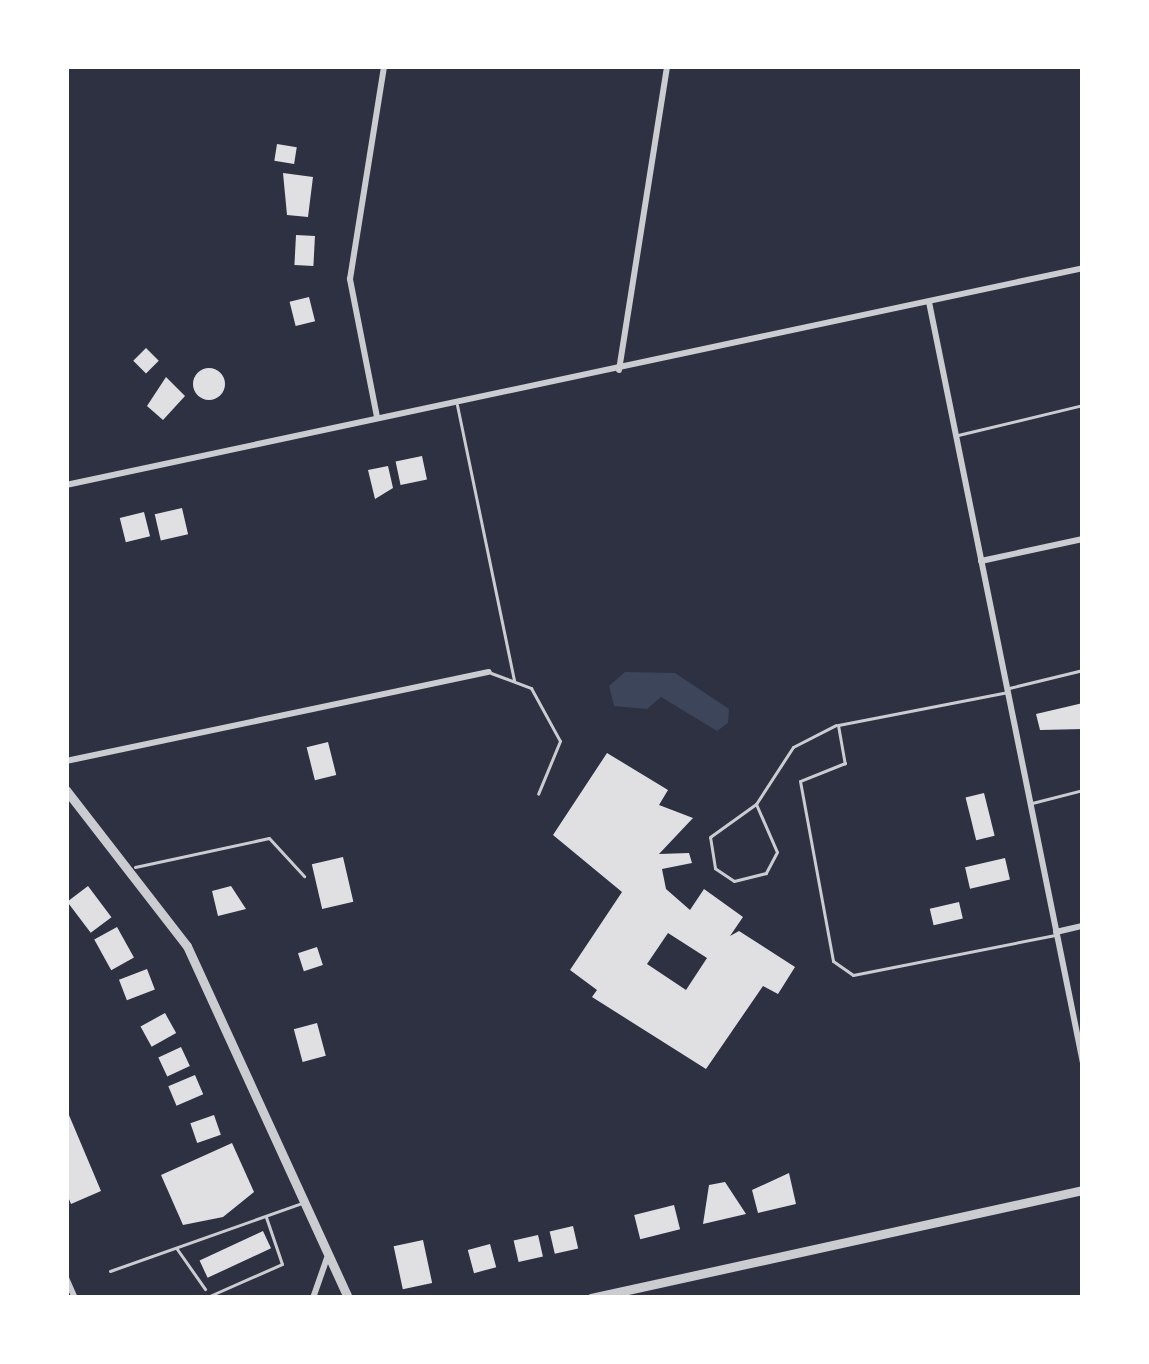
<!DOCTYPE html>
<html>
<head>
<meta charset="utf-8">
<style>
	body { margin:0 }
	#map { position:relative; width:1149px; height:1364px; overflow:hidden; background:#2d3142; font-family:"IBM Plex Serif",serif }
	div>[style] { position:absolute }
	.green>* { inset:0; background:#3c4559 }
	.building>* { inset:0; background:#e0e0e3; transform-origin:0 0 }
	.round { border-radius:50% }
	.service>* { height:3px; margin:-1.5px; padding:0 1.5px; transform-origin:1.5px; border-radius:1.5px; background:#caccd0 }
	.minor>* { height:6px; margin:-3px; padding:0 3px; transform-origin:3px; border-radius:3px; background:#caccd0 }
	.tertiary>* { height:9px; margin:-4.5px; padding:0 4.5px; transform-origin:4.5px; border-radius:4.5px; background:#caccd0 }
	span { translate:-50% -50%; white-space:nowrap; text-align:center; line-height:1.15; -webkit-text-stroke:9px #fff; paint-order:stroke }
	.frame { position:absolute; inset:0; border:69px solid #fff; pointer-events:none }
</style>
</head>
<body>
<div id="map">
	<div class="green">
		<div style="clip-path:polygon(625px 672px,675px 673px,729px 709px,728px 723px,717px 731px,661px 697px,647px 709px,614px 706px,609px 686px)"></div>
	</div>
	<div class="building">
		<div style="left:277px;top:144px;width:20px;height:17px;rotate:9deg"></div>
		<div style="clip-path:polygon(283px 173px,313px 177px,308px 217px,287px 215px)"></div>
		<div style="left:296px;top:235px;width:19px;height:30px;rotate:3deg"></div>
		<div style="left:309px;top:297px;width:25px;height:20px;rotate:76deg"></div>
		<div style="left:146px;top:348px;width:18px;height:18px;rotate:45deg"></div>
		<div class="round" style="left:193px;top:368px;width:32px;height:32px"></div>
		<div style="clip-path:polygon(166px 377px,185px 396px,163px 420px,147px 406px)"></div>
		<div style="left:422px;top:456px;width:24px;height:27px;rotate:78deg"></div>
		<div style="clip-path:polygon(388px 466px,393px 488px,375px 499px,368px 470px)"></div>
		<div style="left:182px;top:508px;width:27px;height:28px;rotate:77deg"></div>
		<div style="left:144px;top:512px;width:25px;height:25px;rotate:76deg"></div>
		<div style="clip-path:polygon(1083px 703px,1083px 729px,1040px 730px,1036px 714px)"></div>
		<div style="left:328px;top:742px;width:34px;height:22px;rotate:76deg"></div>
		<div style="clip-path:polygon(evenodd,607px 753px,668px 790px,659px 805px,693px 818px,659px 854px,689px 853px,692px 863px,662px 869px,666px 889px,690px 910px,704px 889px,743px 917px,730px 936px,739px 931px,795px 967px,778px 994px,763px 986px,706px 1069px,592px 997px,597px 990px,570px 970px,622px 892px,553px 835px,607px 753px,668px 933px,707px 958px,686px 990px,647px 964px,668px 933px)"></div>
		<div style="left:984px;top:793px;width:44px;height:19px;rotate:76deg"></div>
		<div style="left:343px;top:857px;width:46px;height:32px;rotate:77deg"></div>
		<div style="left:1005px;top:858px;width:22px;height:41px;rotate:77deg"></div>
		<div style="left:88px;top:886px;width:39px;height:26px;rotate:53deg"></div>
		<div style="clip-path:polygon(231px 886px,246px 909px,218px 916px,212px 891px)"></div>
		<div style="left:959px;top:902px;width:17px;height:30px;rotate:77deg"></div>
		<div style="left:117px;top:927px;width:35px;height:26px;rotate:61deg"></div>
		<div style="left:317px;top:947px;width:19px;height:20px;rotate:72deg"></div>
		<div style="left:147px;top:969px;width:22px;height:30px;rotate:69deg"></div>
		<div style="left:165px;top:1013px;width:23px;height:28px;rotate:61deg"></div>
		<div style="left:317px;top:1023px;width:34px;height:24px;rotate:75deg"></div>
		<div style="left:181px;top:1047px;width:21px;height:25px;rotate:65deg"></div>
		<div style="left:195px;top:1075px;width:21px;height:29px;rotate:67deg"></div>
		<div style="clip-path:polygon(66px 1108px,101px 1191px,71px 1204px,66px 1192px)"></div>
		<div style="left:214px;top:1115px;width:21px;height:25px;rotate:71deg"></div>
		<div style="clip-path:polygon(232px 1143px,254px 1192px,223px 1217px,183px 1225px,161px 1175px)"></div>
		<div style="clip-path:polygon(789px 1173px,796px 1204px,758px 1213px,752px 1190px)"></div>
		<div style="clip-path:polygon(725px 1182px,746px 1214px,703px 1224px,709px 1185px)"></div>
		<div style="left:674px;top:1205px;width:25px;height:41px;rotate:76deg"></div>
		<div style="left:573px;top:1226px;width:23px;height:24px;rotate:77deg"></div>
		<div style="left:263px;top:1231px;width:19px;height:70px;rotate:65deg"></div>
		<div style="left:538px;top:1235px;width:22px;height:25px;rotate:77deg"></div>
		<div style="left:423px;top:1240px;width:44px;height:30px;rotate:78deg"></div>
		<div style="left:490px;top:1244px;width:24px;height:23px;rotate:75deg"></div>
	</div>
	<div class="service">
		<div style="left:457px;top:405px;width:282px;rotate:78.3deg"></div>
		<div style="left:958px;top:435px;width:129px;rotate:-13.5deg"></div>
		<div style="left:491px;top:673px;width:43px;rotate:20.6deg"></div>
		<div style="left:531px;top:688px;width:60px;rotate:61.3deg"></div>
		<div style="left:560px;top:741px;width:57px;rotate:112.5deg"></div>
		<div style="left:1009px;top:688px;width:76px;rotate:-13.7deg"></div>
		<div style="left:1008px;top:692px;width:173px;rotate:169deg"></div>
		<div style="left:838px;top:725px;width:39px;rotate:80deg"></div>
		<div style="left:845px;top:763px;width:48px;rotate:158.2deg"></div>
		<div style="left:800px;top:781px;width:183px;rotate:79.6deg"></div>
		<div style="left:833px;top:961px;width:24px;rotate:35deg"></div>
		<div style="left:853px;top:975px;width:206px;rotate:-11.2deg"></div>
		<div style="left:1032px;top:803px;width:53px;rotate:-14.3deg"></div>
		<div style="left:756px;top:804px;width:52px;rotate:66.4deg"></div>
		<div style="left:777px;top:852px;width:24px;rotate:118deg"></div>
		<div style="left:766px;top:873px;width:33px;rotate:166deg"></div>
		<div style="left:734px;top:881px;width:23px;rotate:-146deg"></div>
		<div style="left:715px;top:868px;width:31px;rotate:-99deg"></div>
		<div style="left:710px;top:837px;width:57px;rotate:-35.7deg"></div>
		<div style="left:756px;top:804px;width:68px;rotate:-57deg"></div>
		<div style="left:793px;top:747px;width:48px;rotate:-27.1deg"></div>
		<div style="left:135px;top:867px;width:137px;rotate:-12.2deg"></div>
		<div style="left:269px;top:838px;width:52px;rotate:47.4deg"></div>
		<div style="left:177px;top:1249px;width:49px;rotate:55deg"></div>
		<div style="left:110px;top:1271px;width:204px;rotate:-19.5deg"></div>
		<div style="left:205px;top:1298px;width:84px;rotate:-23.8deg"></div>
		<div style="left:282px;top:1264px;width:50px;rotate:-108.8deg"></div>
	</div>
	<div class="minor">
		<div style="left:929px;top:302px;width:776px;rotate:78.56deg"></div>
		<div style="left:619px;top:370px;width:308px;rotate:-81deg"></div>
		<div style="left:377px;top:417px;width:141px;rotate:-101.1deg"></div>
		<div style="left:350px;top:279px;width:216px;rotate:-80.9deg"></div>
		<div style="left:66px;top:485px;width:1040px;rotate:-12.04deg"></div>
		<div style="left:981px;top:561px;width:104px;rotate:-12.2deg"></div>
		<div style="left:66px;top:761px;width:432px;rotate:-11.9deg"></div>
		<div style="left:1056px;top:932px;width:28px;rotate:-13deg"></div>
		<div style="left:66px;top:1278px;width:22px;rotate:66deg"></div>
		<div style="left:313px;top:1298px;width:42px;rotate:-70.7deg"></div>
	</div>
	<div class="tertiary">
		<div style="left:66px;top:790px;width:197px;rotate:52.2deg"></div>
		<div style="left:187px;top:946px;width:387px;rotate:65.4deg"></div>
		<div style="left:591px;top:1298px;width:504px;rotate:-12.38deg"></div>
	</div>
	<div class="frame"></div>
</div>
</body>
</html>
